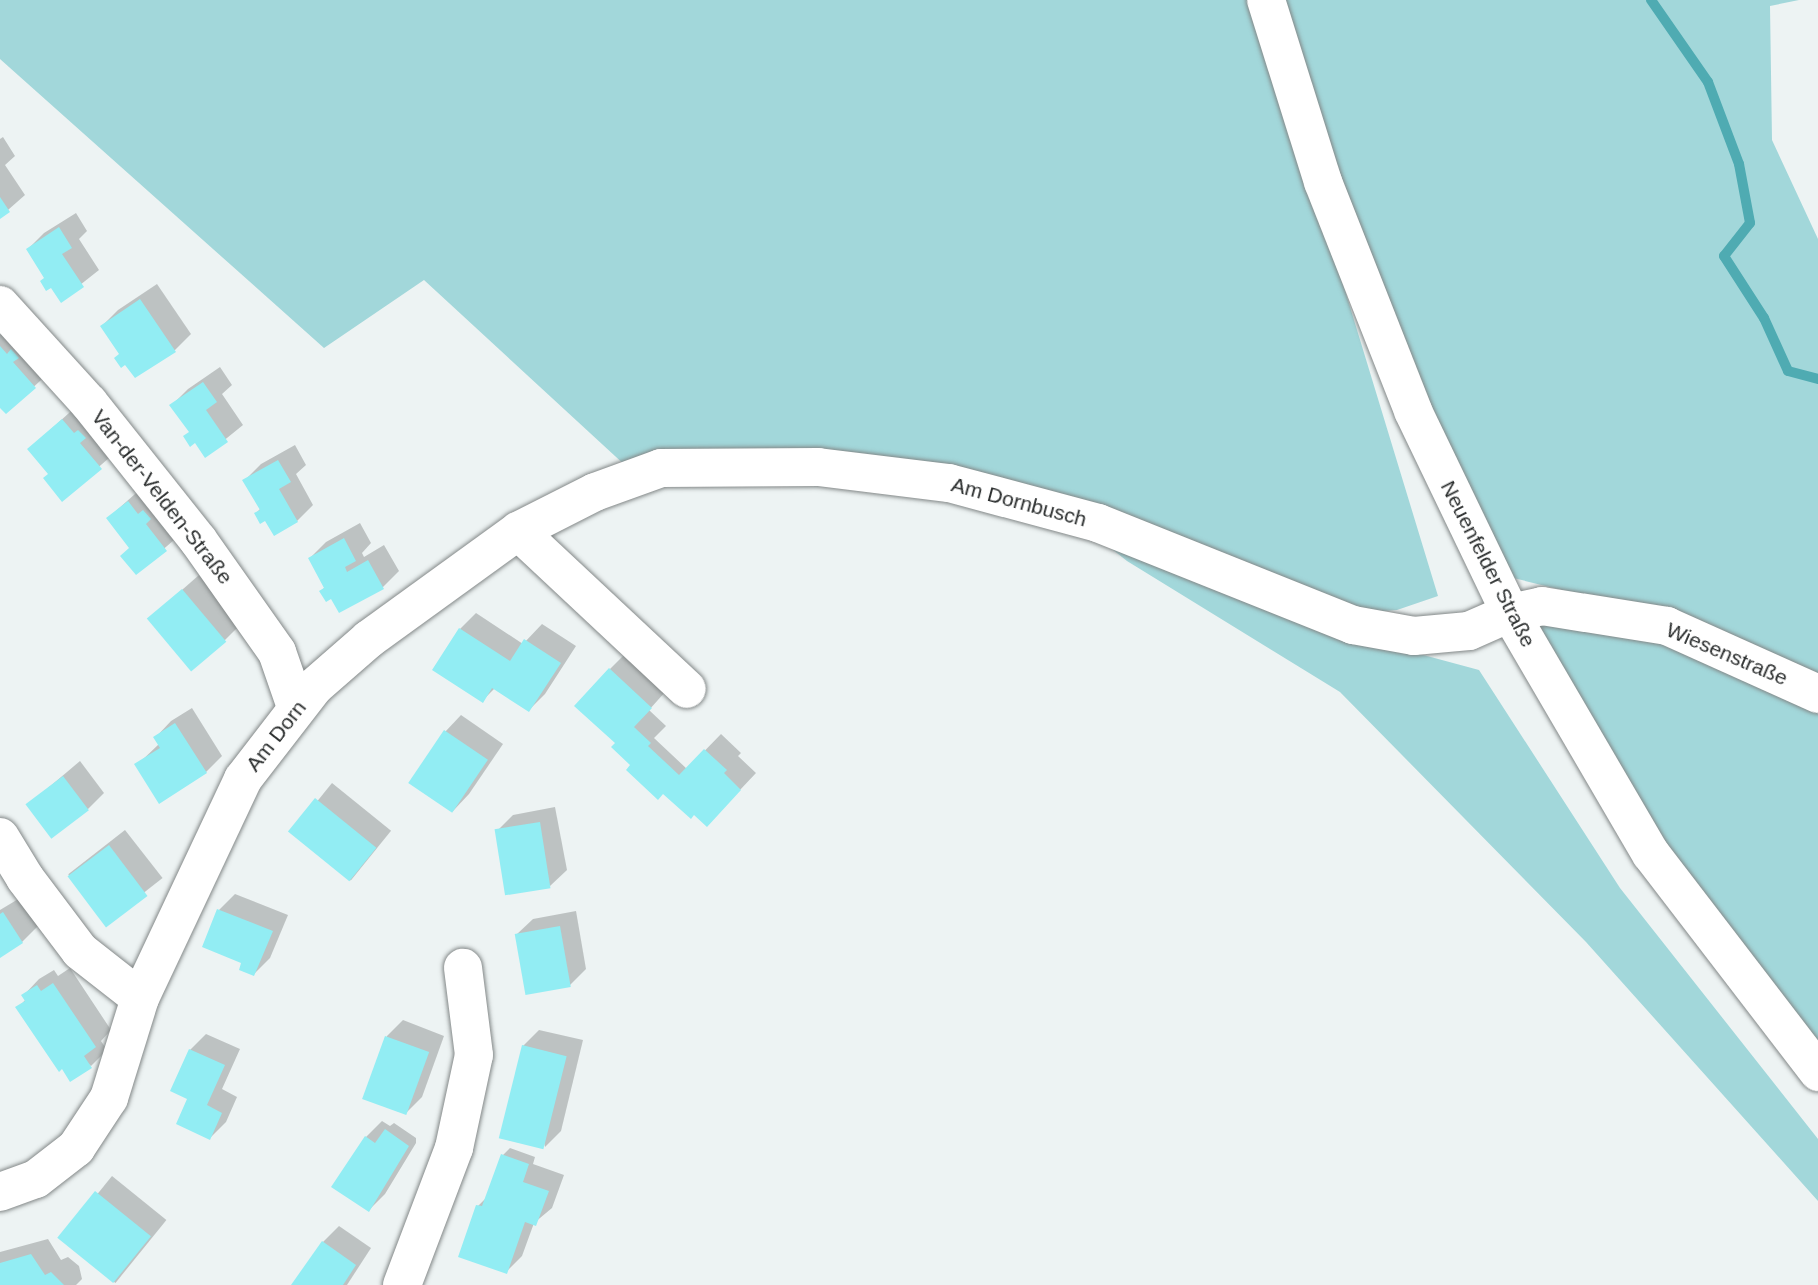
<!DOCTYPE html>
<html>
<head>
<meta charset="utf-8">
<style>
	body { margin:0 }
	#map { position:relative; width:1818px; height:1285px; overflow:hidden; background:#edf3f3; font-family:Helvetica,sans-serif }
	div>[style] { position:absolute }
	.green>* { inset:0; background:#a2d7da }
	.shadow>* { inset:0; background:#0003; transform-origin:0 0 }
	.stream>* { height:10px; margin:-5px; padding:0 5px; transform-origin:5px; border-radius:5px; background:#4fabb2 }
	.building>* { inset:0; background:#92edf3; transform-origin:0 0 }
	.roads { filter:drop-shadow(0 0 2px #838888) drop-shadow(0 0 2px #838888) }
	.street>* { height:38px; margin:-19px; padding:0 19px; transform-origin:19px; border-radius:19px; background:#fff }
	.secondary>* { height:38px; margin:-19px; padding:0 19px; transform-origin:19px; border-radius:19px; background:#fff }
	span { translate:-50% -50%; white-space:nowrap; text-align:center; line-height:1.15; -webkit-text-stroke:6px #fff; paint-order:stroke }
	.street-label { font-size:21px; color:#2a2d2d }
</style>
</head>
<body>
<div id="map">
	<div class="green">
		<div style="clip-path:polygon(0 0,1799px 0,1770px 6px,1772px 140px,1818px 239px,1818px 686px,1661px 614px,1505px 576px,1333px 251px,1438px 596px,1397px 610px,1356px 613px,960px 476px,628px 468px,424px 280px,324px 348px,0 59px)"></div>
		<div style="clip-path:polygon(1098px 538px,1338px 632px,1479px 670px,1620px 888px,1818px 1139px,1818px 1201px,1586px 942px,1340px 692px,1127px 561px)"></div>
		<div style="clip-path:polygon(1534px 621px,1666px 636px,1818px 704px,1818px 1040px,1658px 847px)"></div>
	</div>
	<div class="shadow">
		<div style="clip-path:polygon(3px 137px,15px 156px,5px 165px,25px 195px,0 217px,0 139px)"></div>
		<div style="clip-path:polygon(76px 213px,87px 231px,79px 239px,99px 270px,61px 300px,28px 249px,44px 233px)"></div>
		<div style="clip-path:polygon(157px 284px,191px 334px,175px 350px,120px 354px,102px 326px,118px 310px)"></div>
		<div style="clip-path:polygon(11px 325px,51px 371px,6px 412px,0 405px,0 335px)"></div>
		<div style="clip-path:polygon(220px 367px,232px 385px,222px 394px,243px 425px,206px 455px,172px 405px,188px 389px)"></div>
		<div style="clip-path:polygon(79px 404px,117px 451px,62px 499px,50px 473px,29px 449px)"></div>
		<div style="clip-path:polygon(295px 445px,306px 465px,296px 474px,313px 505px,297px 521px,266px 518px,256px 513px,261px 508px,245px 480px,261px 464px)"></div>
		<div style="clip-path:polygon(144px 486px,182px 533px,136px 573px,131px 547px,108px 518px)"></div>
		<div style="clip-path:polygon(360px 523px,371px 543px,362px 553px,364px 557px,384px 545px,399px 571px,383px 587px,332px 597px,321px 591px,326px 586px,310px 558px,326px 542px)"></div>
		<div style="clip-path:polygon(199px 575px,240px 625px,224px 641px,149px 619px)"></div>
		<div style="clip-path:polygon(476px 613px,523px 644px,542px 624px,576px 646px,545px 694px,529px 710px,495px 688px,482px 701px,460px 629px)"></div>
		<div style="clip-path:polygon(626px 653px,666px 691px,649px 710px,666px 726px,654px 738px,687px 769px,721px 734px,741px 753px,738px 756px,756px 773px,723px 808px,617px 743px,610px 669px)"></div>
		<div style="clip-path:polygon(192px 708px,222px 756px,206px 772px,160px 801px,137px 765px,159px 744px,155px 738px,171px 721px)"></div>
		<div style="clip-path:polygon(461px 715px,503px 744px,469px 794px,453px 811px,445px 732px)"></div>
		<div style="clip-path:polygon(80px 761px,104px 793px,88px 809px,28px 805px)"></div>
		<div style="left:332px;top:783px;width:76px;height:64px;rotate:39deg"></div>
		<div style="clip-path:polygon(555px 807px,567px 870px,550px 886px,497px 831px,513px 815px)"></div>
		<div style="left:125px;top:830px;width:61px;height:72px;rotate:52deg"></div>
		<div style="clip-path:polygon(235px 894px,288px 915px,270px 958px,254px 974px,244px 962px,219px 910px)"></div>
		<div style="clip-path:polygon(20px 898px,38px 926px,22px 942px,0 956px,0 910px)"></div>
		<div style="clip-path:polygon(576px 911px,586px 969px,570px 985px,516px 935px,533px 919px)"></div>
		<div style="clip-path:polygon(70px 968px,111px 1030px,101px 1041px,107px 1050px,91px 1066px,18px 1008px,26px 999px,23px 996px,39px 979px,54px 970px,58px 976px)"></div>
		<div style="clip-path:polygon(403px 1020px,444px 1036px,422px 1097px,406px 1113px,365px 1098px,387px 1036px)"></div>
		<div style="clip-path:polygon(539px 1030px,583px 1040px,561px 1131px,545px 1147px,523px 1046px)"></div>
		<div style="clip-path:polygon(206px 1034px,240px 1049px,222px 1089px,237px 1097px,226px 1122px,210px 1138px,190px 1099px,190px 1050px)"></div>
		<div style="clip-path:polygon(382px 1121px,390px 1126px,394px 1123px,416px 1138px,416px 1143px,385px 1194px,369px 1210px,366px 1137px)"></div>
		<div style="clip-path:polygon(510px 1148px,535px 1157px,533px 1164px,564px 1175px,552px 1208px,534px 1223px,522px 1256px,506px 1272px,478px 1206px,487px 1197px,503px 1155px)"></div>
		<div style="left:112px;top:1176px;width:70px;height:81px;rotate:39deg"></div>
		<div style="clip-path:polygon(339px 1226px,371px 1248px,347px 1285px,293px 1285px,323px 1242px)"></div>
		<div style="clip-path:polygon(48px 1239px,61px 1260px,68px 1257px,79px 1266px,82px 1279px,76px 1285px,0 1285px,0 1252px)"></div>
	</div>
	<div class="stream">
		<div style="left:1651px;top:0;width:100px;rotate:55.2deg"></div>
		<div style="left:1708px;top:82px;width:88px;rotate:69.3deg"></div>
		<div style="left:1739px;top:164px;width:60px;rotate:79.4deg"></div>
		<div style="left:1750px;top:223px;width:42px;rotate:128.2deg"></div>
		<div style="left:1724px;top:256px;width:74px;rotate:57.2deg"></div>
		<div style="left:1764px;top:318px;width:58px;rotate:65.6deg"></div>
		<div style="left:1788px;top:371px;width:31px;rotate:15deg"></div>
	</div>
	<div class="building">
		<div style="clip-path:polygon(0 197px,10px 212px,0 219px)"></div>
		<div style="clip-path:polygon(59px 227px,72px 248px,62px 254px,84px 287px,61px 303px,51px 288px,46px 291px,40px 281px,44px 278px,26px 249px)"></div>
		<div style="clip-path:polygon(140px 299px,176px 352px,135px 378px,125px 365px,121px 368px,114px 358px,119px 354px,100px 326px)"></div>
		<div style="clip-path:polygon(0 346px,7px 354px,11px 349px,19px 358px,13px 362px,36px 388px,6px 414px,0 408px)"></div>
		<div style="clip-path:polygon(203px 382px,217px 402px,206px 410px,228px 442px,205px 458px,195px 443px,190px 447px,183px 436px,189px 432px,169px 405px)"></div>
		<div style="clip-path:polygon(62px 419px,74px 433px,78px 430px,86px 438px,80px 443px,102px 469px,62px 502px,43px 478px,48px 474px,27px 449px)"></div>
		<div style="clip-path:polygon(278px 460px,291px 482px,279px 489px,298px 522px,274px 536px,265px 521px,260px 524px,254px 513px,260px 510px,242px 480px)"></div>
		<div style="clip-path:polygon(128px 501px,138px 514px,143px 510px,151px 519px,146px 524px,167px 551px,136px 575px,120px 556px,129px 548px,106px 518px)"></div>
		<div style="clip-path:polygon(344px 538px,356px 561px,345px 567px,347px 572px,368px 560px,384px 589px,339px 613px,331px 599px,326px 602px,319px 591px,324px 588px,308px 558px)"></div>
		<div style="left:182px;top:589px;width:69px;height:46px;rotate:50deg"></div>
		<div style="clip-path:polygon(459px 628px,510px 661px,524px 639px,561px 663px,529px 712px,492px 688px,483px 703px,432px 670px)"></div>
		<div style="clip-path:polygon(609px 668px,652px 708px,634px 727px,651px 743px,648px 746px,679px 775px,704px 749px,727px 770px,724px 773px,741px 790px,707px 827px,694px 815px,691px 819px,663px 794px,658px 800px,626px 770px,630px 765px,611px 747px,615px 743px,574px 706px)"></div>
		<div style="clip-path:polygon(175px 723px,207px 773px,159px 804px,134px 764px,160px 748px,153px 737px)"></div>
		<div style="left:444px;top:730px;width:53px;height:64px;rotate:34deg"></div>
		<div style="left:63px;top:776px;width:43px;height:47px;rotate:53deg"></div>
		<div style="left:315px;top:798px;width:79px;height:43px;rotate:39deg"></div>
		<div style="left:540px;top:822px;width:67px;height:46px;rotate:81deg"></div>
		<div style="left:109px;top:845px;width:64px;height:52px;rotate:53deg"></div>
		<div style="clip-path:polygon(217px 909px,273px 931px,254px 976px,239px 970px,241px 963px,202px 947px)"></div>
		<div style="clip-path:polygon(3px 912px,23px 943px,0 958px,0 914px)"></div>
		<div style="left:560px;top:926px;width:62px;height:46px;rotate:80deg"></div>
		<div style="clip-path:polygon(53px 983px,96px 1047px,84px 1056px,92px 1068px,70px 1082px,62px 1069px,59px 1072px,15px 1007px,25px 1001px,21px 995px,37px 985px,41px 991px)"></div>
		<div style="left:385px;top:1036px;width:47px;height:67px;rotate:20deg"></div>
		<div style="left:522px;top:1045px;width:46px;height:96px;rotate:14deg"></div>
		<div style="clip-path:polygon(189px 1049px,225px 1065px,207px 1105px,222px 1113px,210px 1140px,176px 1124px,187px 1099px,170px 1091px)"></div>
		<div style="clip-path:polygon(385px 1129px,409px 1146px,369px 1212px,331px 1187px,365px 1136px,375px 1143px)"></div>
		<div style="clip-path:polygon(501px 1154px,529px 1164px,523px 1182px,549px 1191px,536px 1226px,525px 1222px,507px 1274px,458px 1257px,476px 1205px,482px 1206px)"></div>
		<div style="left:95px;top:1191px;width:72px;height:60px;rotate:39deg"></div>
		<div style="clip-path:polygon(322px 1241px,356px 1265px,343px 1285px,291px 1285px)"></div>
		<div style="clip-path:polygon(31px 1254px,45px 1275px,51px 1272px,64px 1285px,0 1285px,0 1263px)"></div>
	</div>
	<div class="roads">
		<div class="street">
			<div style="left:0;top:305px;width:132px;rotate:47.8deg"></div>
			<div style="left:89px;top:403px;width:175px;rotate:51.5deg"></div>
			<div style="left:198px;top:540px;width:137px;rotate:54.8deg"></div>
			<div style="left:277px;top:652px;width:58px;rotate:70.9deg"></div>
			<div style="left:518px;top:531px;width:231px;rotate:43.1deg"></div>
			<div style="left:0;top:837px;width:48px;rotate:58.6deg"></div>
			<div style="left:25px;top:878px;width:91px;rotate:53deg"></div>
			<div style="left:80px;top:951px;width:76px;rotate:38.1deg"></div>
			<div style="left:0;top:1192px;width:38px;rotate:-20deg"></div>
			<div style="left:36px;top:1179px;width:51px;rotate:-37.8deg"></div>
			<div style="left:76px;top:1148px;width:60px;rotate:-56.6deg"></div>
			<div style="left:109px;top:1098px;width:105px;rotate:-72.8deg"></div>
			<div style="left:140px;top:998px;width:242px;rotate:-64.8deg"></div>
			<div style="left:243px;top:779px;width:116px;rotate:-52.3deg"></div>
			<div style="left:314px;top:687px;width:73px;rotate:-41.1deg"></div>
			<div style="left:369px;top:639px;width:184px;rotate:-35.9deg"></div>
			<div style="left:518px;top:531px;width:86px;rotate:-26.9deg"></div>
			<div style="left:595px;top:492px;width:70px;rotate:-20deg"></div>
			<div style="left:661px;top:468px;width:157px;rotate:-0.4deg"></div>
			<div style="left:818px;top:467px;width:132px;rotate:7deg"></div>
			<div style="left:949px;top:483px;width:154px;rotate:15deg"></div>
			<div style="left:1098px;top:523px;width:275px;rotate:21.8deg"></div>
			<div style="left:1353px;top:625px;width:62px;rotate:10.2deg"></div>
			<div style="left:1414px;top:636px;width:55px;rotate:-5.2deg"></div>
			<div style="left:1469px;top:631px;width:45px;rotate:-23.7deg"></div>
			<div style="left:1510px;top:613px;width:33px;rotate:-12deg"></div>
			<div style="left:1542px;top:606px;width:127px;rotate:9.1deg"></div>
			<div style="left:1667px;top:626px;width:166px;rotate:24.2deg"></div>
			<div style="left:402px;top:1285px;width:147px;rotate:-69.2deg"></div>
			<div style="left:454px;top:1148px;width:95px;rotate:-77.9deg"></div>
			<div style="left:474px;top:1055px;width:88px;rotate:-97.2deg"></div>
		</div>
		<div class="secondary">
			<div style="left:1266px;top:0;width:191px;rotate:72.6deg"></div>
			<div style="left:1323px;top:182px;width:246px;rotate:68.5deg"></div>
			<div style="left:1413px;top:411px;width:224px;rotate:64.3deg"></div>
			<div style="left:1510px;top:613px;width:279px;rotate:59.7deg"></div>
			<div style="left:1651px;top:854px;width:275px;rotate:52.5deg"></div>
		</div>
	</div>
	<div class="street-label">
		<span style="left:162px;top:497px;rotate:52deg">Van-der-Velden-Straße</span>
		<span style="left:1019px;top:502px;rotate:15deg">Am Dornbusch</span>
		<span style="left:1488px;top:564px;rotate:63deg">Neuenfelder Straße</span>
		<span style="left:1727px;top:654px;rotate:23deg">Wiesenstraße</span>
		<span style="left:276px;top:736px;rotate:-52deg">Am Dorn</span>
	</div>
</div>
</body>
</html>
